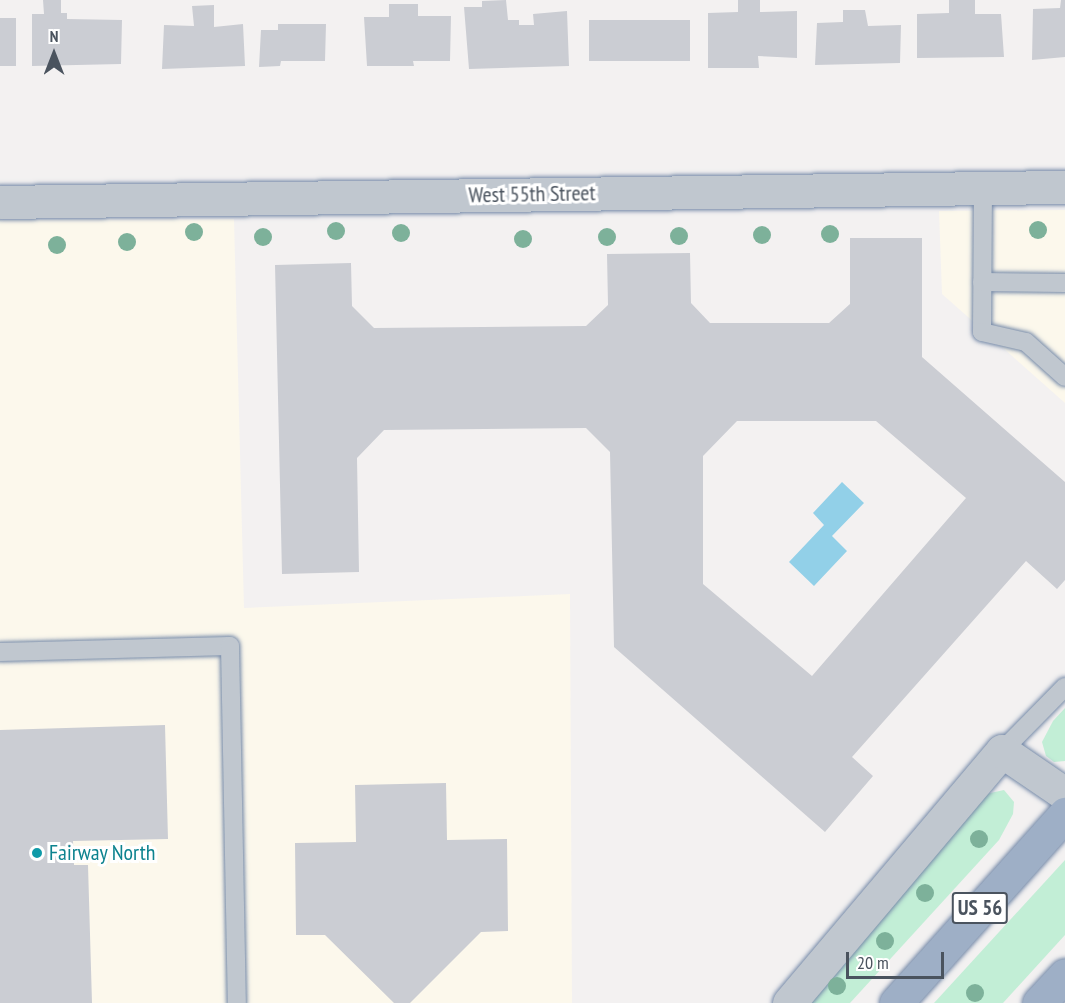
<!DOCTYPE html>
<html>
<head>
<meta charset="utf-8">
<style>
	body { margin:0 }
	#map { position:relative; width:1065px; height:1003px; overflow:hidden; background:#f3f1f1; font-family:"PT Sans Narrow",sans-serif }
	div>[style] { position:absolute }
	.commercial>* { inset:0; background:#fcf8ec }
	.green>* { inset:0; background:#c2eed6 }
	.water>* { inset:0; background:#92d0e8 }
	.building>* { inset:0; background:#cbcdd3; transform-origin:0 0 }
	.roads { filter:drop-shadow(0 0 2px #778ba9) drop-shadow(0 0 2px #778ba9) }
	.service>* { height:18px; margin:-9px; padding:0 9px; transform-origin:9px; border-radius:9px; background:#c0c7cf }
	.minor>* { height:33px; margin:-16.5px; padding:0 16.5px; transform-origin:16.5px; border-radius:16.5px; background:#c0c7cf }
	.tertiary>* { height:33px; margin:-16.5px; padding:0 16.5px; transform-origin:16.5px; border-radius:16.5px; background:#c0c7cf }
	.trunk>* { height:33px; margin:-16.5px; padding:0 16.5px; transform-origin:16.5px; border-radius:16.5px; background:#9eafc6 }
	.trees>* { width:18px; height:18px; margin:-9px; border-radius:50%; background:#7db19a }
	.dots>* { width:16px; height:16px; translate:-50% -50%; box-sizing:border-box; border:3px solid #fff; border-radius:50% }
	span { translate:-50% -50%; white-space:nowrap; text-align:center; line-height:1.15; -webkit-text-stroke:6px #fff; paint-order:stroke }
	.shield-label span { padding:2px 4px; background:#fff; border:2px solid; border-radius:4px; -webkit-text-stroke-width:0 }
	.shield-label { font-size:21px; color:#4a535e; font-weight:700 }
	.street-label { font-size:22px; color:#4a535e }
	.culture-label { font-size:22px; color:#0d838f }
	.left { translate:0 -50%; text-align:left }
	.north { position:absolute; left:24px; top:24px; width:60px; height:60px; -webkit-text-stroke:4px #fff; paint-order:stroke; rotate:0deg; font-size:16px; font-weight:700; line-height:24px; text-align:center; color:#4a535e }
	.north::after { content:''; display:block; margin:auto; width:21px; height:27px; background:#4a535e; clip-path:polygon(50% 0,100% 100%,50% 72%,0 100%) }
	.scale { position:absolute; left:846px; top:952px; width:98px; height:27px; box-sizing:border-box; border:3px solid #4a535e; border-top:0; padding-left:8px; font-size:18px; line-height:21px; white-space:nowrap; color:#4a535e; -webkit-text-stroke:4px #fff; paint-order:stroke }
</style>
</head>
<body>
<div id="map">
	<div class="commercial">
		<div style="clip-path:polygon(1065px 210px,1065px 403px,942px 294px,939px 211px)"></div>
		<div style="clip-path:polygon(234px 219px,244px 608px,570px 594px,572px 1003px,0 1003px,0 220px)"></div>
	</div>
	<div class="green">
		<div style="clip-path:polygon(1065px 708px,1065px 761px,1054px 762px,1046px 756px,1042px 742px,1053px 721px)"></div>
		<div style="clip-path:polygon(1004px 790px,1014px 802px,1013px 814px,999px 840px,850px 1003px,807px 1003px,986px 794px)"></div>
		<div style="clip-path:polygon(1065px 860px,1065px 935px,1003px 1003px,934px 1003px)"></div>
	</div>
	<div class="water">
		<div style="clip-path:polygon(842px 482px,864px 503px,832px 536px,847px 551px,814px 586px,789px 562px,824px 525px,813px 513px)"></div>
	</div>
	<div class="building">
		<div style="clip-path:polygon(43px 0,61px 0,61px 13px,67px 13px,67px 19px,122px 20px,121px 64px,32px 66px,32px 14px,44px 14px)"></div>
		<div style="clip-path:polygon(506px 0,508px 20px,519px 20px,519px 25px,534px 25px,533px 14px,567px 11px,569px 66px,469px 69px,464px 7px,482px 7px,482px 1px)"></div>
		<div style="clip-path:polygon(738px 0,760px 0,760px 12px,797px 11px,797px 58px,758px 56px,759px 68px,708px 68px,708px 13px,738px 12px)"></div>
		<div style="clip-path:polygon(949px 0,975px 0,975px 14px,1001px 14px,1004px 57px,917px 58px,917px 14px,949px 13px)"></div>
		<div style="clip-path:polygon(1061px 0,1065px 0,1065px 57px,1032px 60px,1033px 9px,1060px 8px)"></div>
		<div style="clip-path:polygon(389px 4px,418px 4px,418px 16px,451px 16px,450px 61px,413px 61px,414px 66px,367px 66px,364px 17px,389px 17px)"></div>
		<div style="clip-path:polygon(214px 5px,214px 27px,243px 24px,245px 66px,162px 69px,164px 25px,194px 26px,192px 6px)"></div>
		<div style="clip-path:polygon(843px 10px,865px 10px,868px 26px,901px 25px,900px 63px,815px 65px,817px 23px,843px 22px)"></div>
		<div style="left:16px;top:18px;width:48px;height:16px;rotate:90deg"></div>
		<div style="left:690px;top:20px;width:41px;height:101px;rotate:90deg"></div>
		<div style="clip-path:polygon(278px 24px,326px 24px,325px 61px,281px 61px,280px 66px,259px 67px,261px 30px,278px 30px)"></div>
		<div style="clip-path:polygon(evenodd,850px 238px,922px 238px,922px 357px,1065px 482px,1065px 580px,1057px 589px,1026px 561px,852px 757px,873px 776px,825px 832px,614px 647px,610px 452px,586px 428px,384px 430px,357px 458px,359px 572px,282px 574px,275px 265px,351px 263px,352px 306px,374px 328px,586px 326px,608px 305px,607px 254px,690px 253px,691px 303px,710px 323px,829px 323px,850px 304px,850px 238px,737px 421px,876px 421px,966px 498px,812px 676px,703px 584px,703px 456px,737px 421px)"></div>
		<div style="clip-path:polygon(165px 725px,168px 839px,73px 841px,74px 865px,88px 865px,92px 1003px,0 1003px,0 730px)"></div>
		<div style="clip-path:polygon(446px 783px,447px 840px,507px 839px,508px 931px,481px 932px,410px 1003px,394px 1003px,325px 935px,296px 935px,295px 843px,356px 842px,355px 785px)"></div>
	</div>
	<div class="roads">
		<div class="service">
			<div style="left:983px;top:188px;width:144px;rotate:90.4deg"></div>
			<div style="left:982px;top:332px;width:45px;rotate:12.8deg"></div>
			<div style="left:1026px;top:342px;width:52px;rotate:41.9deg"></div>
			<div style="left:982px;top:282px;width:83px;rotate:0.7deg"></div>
			<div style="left:0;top:652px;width:230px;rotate:-1.5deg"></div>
			<div style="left:230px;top:646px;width:357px;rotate:88.9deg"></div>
			<div style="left:1002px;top:751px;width:90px;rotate:-45.5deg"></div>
		</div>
		<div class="minor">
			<div style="left:789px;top:1003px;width:330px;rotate:-49.8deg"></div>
			<div style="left:1002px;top:751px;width:76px;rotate:34.3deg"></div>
		</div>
		<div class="tertiary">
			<div style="left:0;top:202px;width:1065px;rotate:-0.81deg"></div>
		</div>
		<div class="trunk">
			<div style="left:896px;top:1003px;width:254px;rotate:-48.2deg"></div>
			<div style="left:1039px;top:1003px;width:38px;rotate:-47deg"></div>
		</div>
	</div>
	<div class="trees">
		<div style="left:1038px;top:230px"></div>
		<div style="left:336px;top:231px"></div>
		<div style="left:194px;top:232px"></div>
		<div style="left:401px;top:233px"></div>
		<div style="left:830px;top:234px"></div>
		<div style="left:762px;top:235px"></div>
		<div style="left:679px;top:236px"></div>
		<div style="left:263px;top:237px"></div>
		<div style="left:607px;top:237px"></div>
		<div style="left:523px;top:239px"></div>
		<div style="left:127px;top:242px"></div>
		<div style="left:57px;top:245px"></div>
		<div style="left:979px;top:839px"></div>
		<div style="left:925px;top:893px"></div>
		<div style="left:885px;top:941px"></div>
		<div style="left:837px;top:986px"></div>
		<div style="left:975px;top:993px"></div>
	</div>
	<div class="dots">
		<div style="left:37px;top:853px;background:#0f9aa8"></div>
	</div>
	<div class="shield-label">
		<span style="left:980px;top:908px">US 56</span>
	</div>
	<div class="street-label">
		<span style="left:532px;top:194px;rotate:-1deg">West 55th Street</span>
	</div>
	<div class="culture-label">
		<span class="left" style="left:49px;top:853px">Fairway North</span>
	</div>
	<div class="north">N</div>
	<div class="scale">20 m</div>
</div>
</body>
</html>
